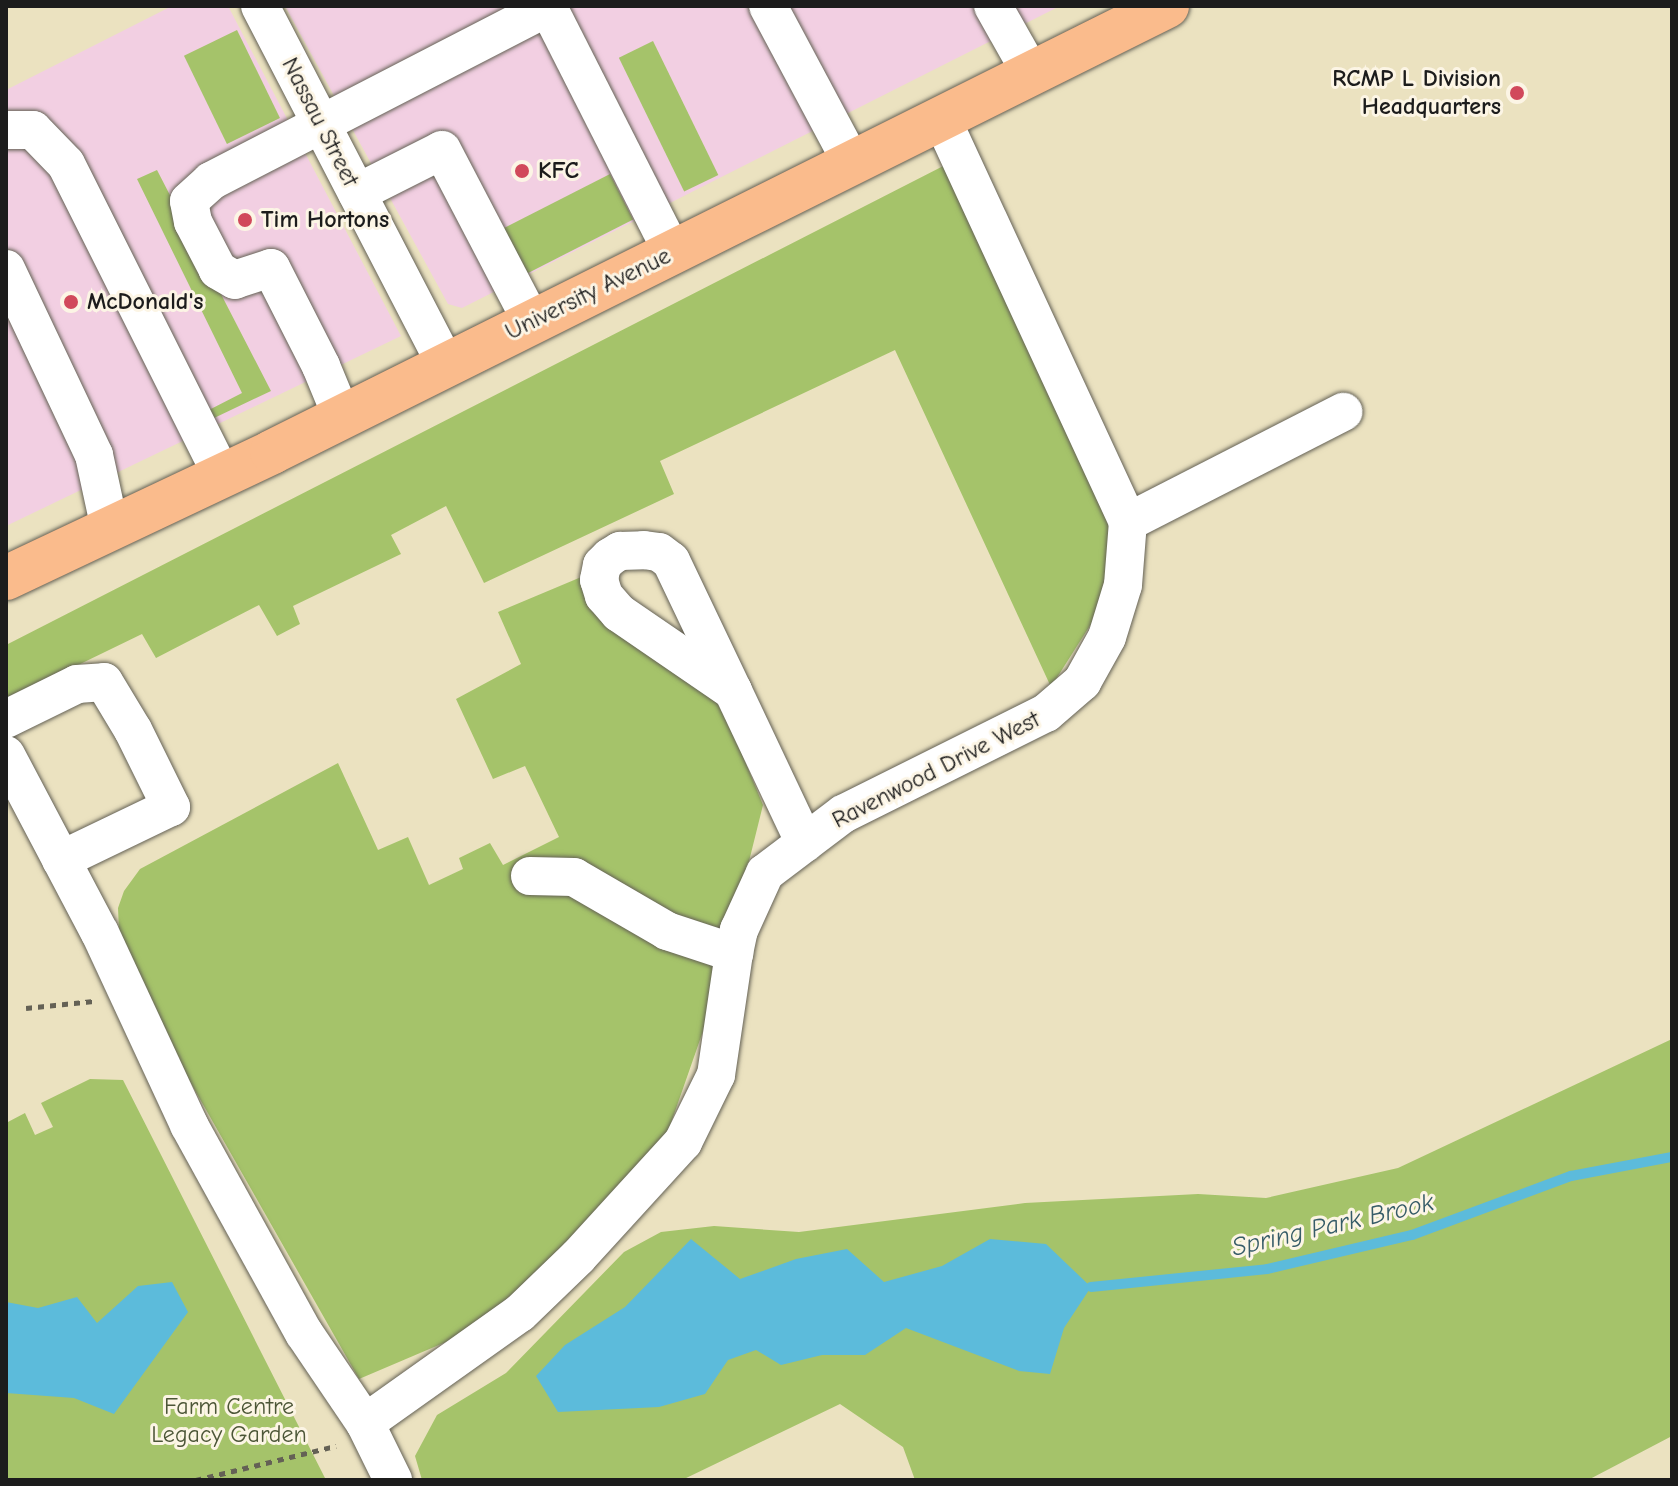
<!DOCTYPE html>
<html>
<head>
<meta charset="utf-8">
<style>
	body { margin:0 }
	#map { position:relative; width:1678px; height:1486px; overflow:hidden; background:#ebe2c0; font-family:"Comic Neue",sans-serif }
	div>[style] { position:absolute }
	.built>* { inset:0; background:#f2cfe2 }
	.green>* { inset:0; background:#a5c36a; transform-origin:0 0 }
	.water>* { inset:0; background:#5cbbdb }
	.stream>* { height:10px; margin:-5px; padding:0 5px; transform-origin:5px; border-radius:5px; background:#5cbbdb }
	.path>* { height:5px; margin-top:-2.5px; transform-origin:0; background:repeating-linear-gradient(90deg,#646155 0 6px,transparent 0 12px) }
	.roads { filter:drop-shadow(0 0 2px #646155) drop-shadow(0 0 2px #646155) }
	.minor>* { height:38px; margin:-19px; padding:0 19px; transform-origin:19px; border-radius:19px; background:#fff }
	.major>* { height:44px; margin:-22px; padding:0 22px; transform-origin:22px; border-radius:22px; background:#fabb8c }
	.dots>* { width:22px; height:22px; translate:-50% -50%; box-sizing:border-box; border:4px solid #fcf5e5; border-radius:50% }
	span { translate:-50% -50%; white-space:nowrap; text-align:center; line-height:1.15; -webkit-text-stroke:6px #fcf5e5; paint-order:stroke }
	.poi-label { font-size:24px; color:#1c1c1c; font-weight:700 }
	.right { translate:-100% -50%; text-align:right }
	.left { translate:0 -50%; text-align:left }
	.street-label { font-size:24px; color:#1c1c1c }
	.park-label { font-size:24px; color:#4c5637 }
	.water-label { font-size:26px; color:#365c68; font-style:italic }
	.frame { position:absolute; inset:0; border:8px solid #1c1c1c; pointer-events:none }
</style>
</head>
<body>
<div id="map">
	<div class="built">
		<div style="clip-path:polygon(172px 6px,228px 6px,401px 336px,6px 526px,6px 90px)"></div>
		<div style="clip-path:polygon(285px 6px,1060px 6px,462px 308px,448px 304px)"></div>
	</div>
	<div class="green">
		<div style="left:237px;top:30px;width:98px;height:59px;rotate:64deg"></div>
		<div style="left:653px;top:41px;width:149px;height:38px;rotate:64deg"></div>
		<div style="clip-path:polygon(955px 160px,1078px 442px,1109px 527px,1109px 573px,1098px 613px,1051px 687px,895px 350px,660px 461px,674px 494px,484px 583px,446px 506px,391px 535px,401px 554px,293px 606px,300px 624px,277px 636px,259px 605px,156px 658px,142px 634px,6px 700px,6px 645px)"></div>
		<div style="clip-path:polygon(157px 170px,271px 391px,212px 419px,205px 412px,242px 393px,137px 179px)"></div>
		<div style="left:610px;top:174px;width:51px;height:120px;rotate:63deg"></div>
		<div style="clip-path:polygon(586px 575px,724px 710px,763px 805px,716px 994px,665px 1140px,565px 1252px,460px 1336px,359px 1379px,176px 1057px,119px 931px,118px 908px,124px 891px,140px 869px,338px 763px,378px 850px,408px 837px,429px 885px,463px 869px,459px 858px,490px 843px,503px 865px,559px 837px,525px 766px,493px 779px,456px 699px,521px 664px,498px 612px)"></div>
		<div style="clip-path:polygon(1672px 1039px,1672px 1436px,1588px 1480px,915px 1480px,903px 1447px,840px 1404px,682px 1480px,422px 1480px,415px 1456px,437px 1415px,506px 1373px,624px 1252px,661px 1232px,714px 1226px,799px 1232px,1025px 1203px,1198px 1194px,1266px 1198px,1398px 1168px)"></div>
		<div style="clip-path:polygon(90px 1079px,123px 1080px,326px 1480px,6px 1480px,6px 1123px,25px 1113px,35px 1135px,53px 1127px,41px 1103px)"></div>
	</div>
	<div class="water">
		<div style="clip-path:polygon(691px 1239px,740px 1279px,796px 1259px,847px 1249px,884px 1282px,942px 1266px,990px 1239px,1046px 1244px,1091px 1287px,1064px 1328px,1050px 1374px,1019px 1371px,906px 1328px,865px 1355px,822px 1355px,781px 1365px,756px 1350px,728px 1360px,705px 1394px,659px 1407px,558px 1412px,536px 1376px,565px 1345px,625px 1307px)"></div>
		<div style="clip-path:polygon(172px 1282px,188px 1312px,114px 1414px,74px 1398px,6px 1393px,6px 1302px,38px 1308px,77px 1297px,97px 1323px,138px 1286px)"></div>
	</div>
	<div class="stream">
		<div style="left:1091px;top:1287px;width:177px;rotate:-5.8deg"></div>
		<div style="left:1267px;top:1269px;width:149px;rotate:-13.2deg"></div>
		<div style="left:1412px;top:1235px;width:170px;rotate:-20.4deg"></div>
		<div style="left:1571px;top:1176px;width:103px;rotate:-10.7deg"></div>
	</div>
	<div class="path">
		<div style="left:26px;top:1008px;width:68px;rotate:-5.9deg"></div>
		<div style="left:196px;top:1480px;width:144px;rotate:-13.7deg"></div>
	</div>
	<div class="roads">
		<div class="minor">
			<div style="left:260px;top:6px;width:404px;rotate:62.6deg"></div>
			<div style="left:768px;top:6px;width:180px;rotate:61.9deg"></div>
			<div style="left:993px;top:6px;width:79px;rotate:60.5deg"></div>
			<div style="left:548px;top:7px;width:276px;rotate:63.1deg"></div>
			<div style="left:6px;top:130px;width:27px"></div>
			<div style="left:33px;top:130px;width:47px;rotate:45.9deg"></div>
			<div style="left:66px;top:164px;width:349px;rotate:63.4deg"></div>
			<div style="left:357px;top:193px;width:95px;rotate:-26.8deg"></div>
			<div style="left:442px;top:150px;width:192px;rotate:62.4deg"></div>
			<div style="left:6px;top:269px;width:206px;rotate:64.7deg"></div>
			<div style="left:94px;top:455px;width:76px;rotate:77.8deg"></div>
			<div style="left:342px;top:417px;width:55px;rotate:-112.4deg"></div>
			<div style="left:321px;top:366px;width:110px;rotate:-117deg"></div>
			<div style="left:271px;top:268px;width:38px;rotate:162deg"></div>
			<div style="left:235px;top:280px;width:20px;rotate:-150deg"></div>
			<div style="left:218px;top:270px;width:54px;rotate:-117.5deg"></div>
			<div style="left:193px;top:222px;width:21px;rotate:-101deg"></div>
			<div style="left:189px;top:201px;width:30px;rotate:-42deg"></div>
			<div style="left:211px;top:181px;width:382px;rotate:-27.3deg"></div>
			<div style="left:1128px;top:522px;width:242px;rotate:-27.1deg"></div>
			<div style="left:733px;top:691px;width:138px;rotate:-145.6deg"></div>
			<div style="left:619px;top:613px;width:23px;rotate:-131deg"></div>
			<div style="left:604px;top:596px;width:17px;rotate:-107deg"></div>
			<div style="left:599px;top:580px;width:15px;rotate:-79deg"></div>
			<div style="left:602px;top:565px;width:11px;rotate:-45deg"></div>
			<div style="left:610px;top:557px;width:12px;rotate:-31deg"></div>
			<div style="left:620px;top:551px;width:24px;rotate:-2deg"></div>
			<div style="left:644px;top:550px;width:15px;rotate:8deg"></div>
			<div style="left:659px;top:552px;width:15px;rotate:37deg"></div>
			<div style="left:671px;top:561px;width:144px;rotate:64.5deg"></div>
			<div style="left:733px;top:691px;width:168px;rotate:64.7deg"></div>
			<div style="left:6px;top:719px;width:79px;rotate:-26.2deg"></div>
			<div style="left:77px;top:684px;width:27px;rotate:-4deg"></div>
			<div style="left:104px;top:682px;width:56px;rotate:58.9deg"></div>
			<div style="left:133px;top:730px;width:86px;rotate:63.7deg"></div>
			<div style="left:171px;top:807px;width:122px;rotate:154.3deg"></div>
			<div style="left:6px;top:755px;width:201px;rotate:62.2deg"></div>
			<div style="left:100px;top:933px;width:212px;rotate:65.1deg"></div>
			<div style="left:189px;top:1125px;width:238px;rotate:61.1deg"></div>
			<div style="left:304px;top:1333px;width:109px;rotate:55.9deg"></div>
			<div style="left:365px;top:1423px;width:64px;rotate:63.8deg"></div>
			<div style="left:530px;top:876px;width:44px;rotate:1.3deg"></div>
			<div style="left:574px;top:877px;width:108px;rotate:30.1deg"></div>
			<div style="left:667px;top:931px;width:71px;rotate:18.2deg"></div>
			<div style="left:365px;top:1423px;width:190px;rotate:-35.4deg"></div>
			<div style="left:520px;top:1313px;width:81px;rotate:-44deg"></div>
			<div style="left:578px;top:1257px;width:156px;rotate:-47.6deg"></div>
			<div style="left:683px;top:1142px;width:75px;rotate:-63.8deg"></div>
			<div style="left:716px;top:1075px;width:123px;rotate:-81.6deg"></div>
			<div style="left:734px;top:953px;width:24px;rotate:-78deg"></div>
			<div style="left:739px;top:930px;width:63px;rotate:-65.5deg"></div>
			<div style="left:765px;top:873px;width:98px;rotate:-37.1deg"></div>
			<div style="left:843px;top:814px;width:227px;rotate:-26.5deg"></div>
			<div style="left:1046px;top:713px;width:48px;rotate:-40.7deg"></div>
			<div style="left:1082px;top:682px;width:51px;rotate:-60.9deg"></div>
			<div style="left:1107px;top:637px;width:54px;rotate:-72.9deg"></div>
			<div style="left:1123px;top:585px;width:63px;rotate:-85.5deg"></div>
			<div style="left:1128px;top:522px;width:443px;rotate:-114.8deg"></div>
		</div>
		<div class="major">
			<div style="left:6px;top:578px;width:294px;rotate:-25.3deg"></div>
			<div style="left:272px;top:452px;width:1000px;rotate:-26.49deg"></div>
		</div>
	</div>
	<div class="dots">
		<div style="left:1517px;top:93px;background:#d1495b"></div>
		<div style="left:522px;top:171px;background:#d1495b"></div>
		<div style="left:245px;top:220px;background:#d1495b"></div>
		<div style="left:71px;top:302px;background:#d1495b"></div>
	</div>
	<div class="poi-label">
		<span class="right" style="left:1501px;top:93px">RCMP L Division<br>Headquarters</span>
		<span class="left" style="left:538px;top:171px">KFC</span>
		<span class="left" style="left:261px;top:220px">Tim Hortons</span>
		<span class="left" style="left:87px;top:302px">McDonald's</span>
	</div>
	<div class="street-label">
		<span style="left:320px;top:122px;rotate:63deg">Nassau Street</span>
		<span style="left:588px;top:294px;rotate:-26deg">University Avenue</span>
		<span style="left:936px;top:770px;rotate:-27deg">Ravenwood Drive West</span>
	</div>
	<div class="park-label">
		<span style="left:229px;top:1421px">Farm Centre<br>Legacy Garden</span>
	</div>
	<div class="water-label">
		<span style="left:1333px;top:1226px;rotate:-13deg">Spring Park Brook</span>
	</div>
	<div class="frame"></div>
</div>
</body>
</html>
